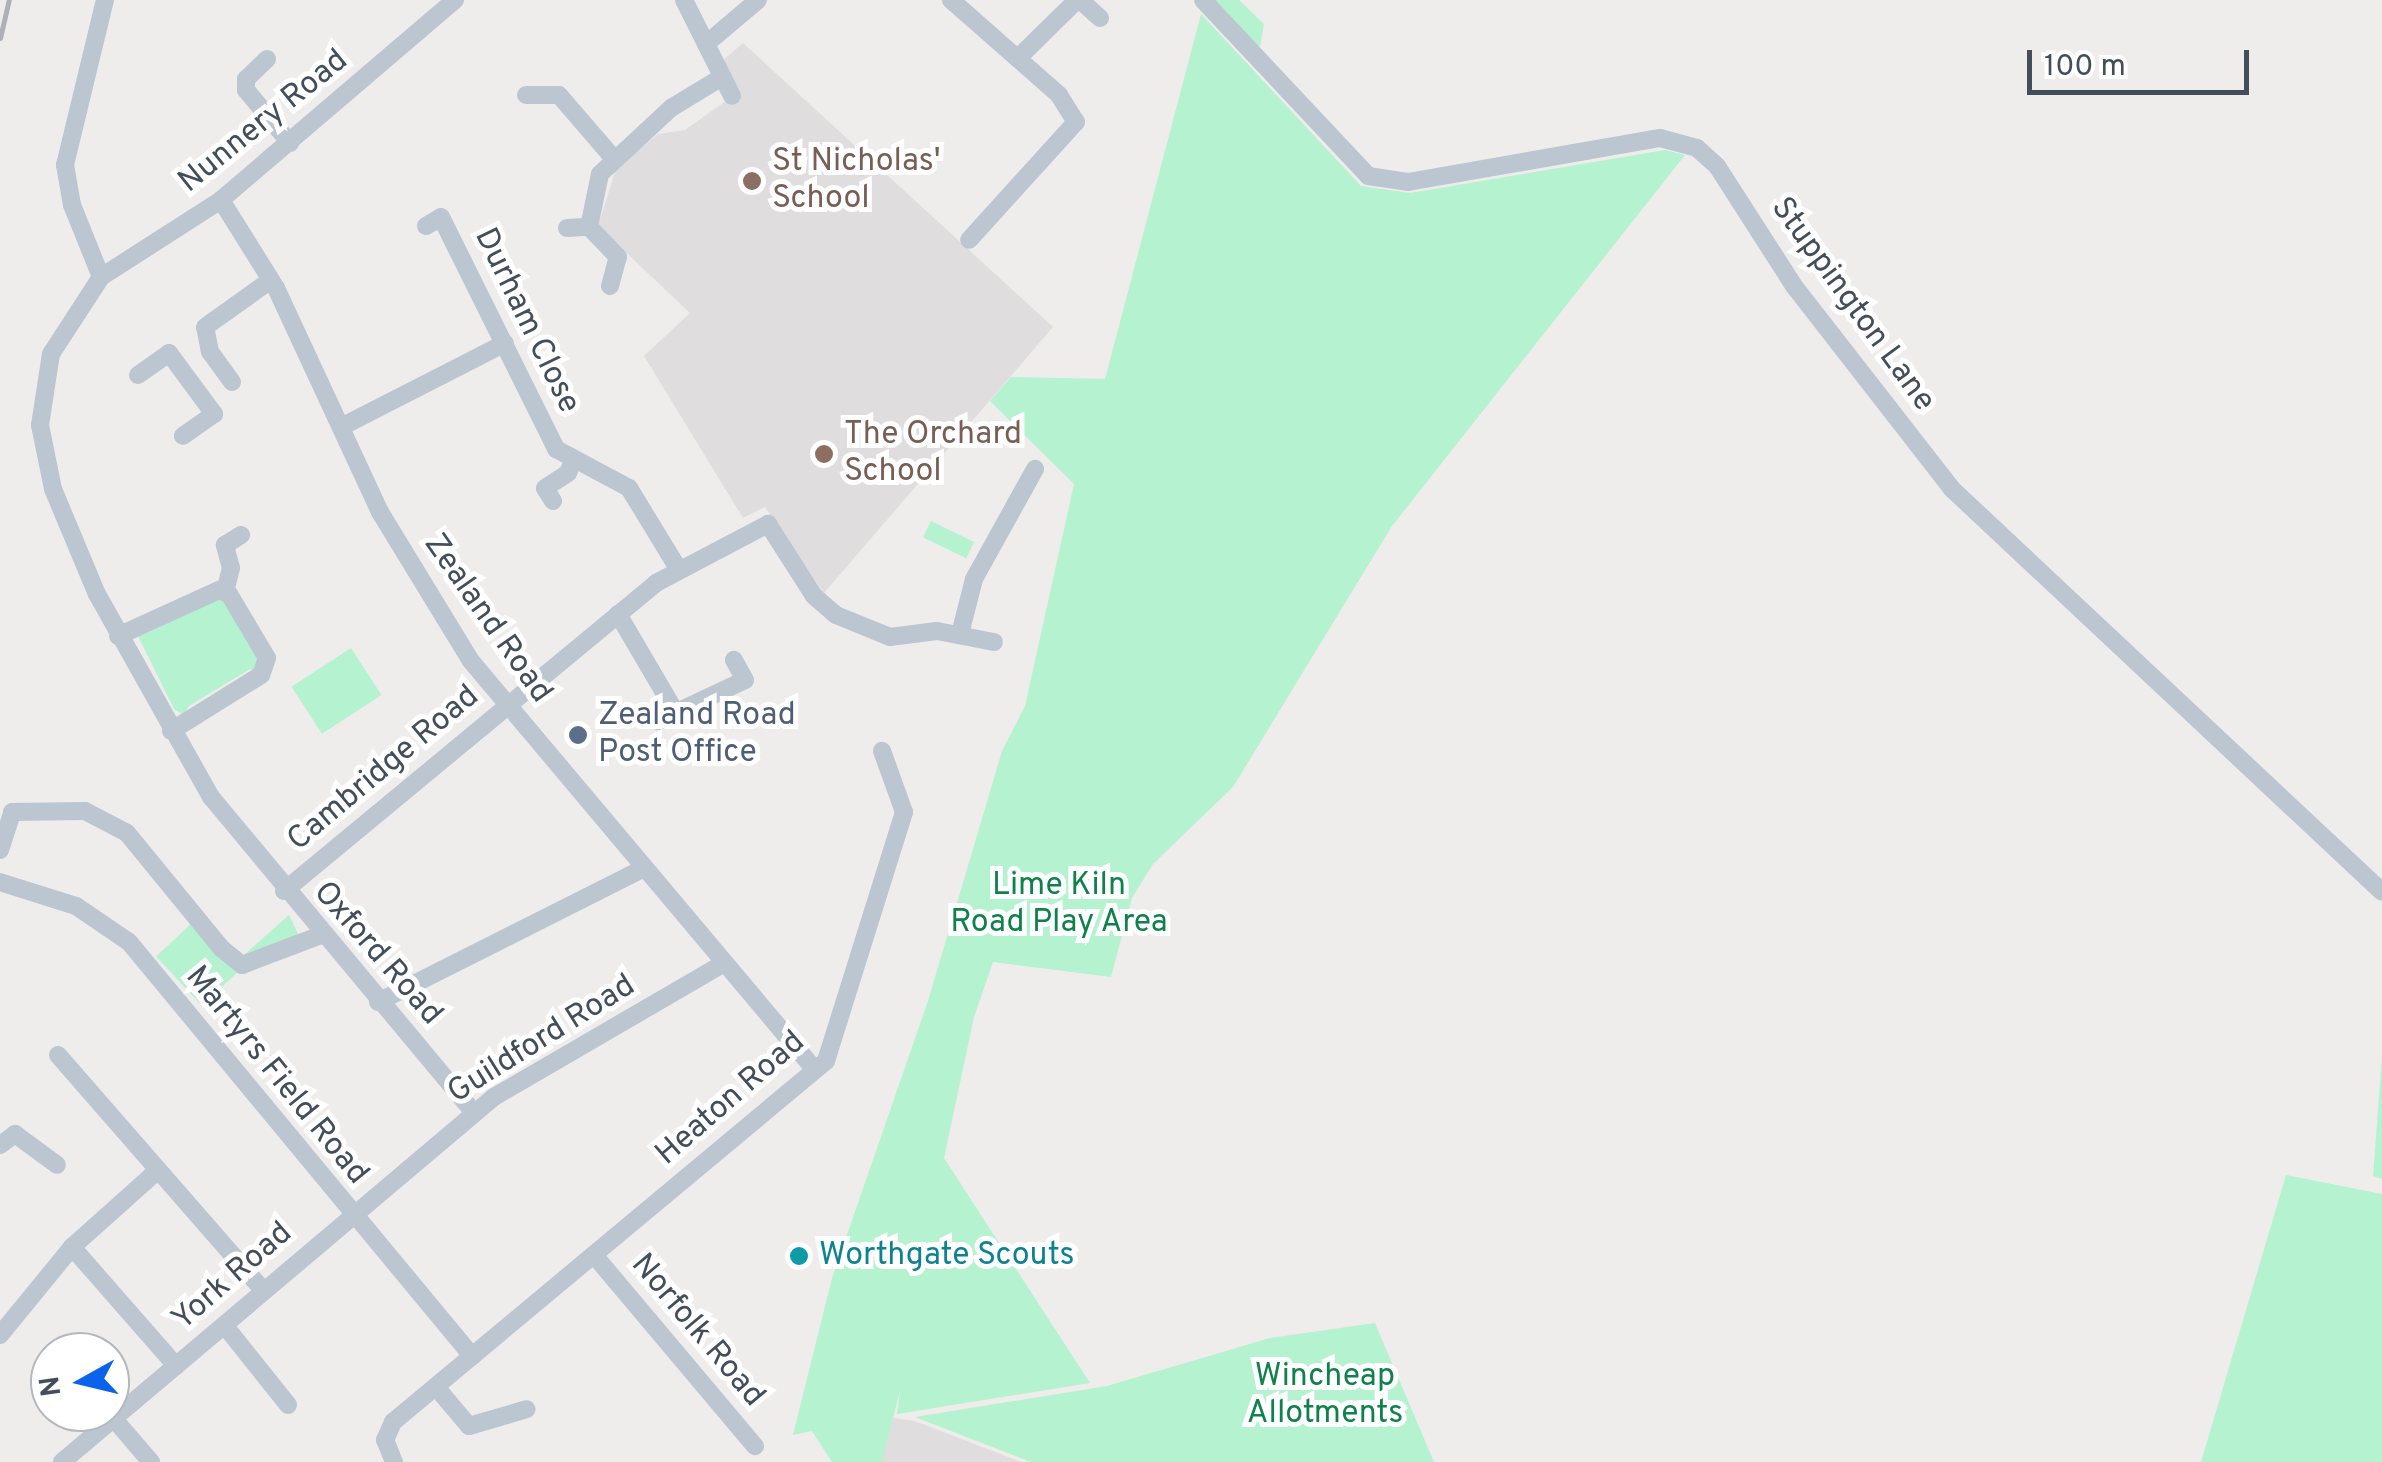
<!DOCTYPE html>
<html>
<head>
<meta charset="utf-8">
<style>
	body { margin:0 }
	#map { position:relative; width:2382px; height:1462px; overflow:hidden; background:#efecec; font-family:Overpass,sans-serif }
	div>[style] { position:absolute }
	.education>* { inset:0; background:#e0ddde }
	.green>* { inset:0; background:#b5f2cf; transform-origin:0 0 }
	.minor>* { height:18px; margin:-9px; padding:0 9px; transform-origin:9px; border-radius:9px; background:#bbc6d0 }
	.rail>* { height:5px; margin:-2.5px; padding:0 2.5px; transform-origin:2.5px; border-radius:2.5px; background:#adb1b7 }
	.dots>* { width:28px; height:28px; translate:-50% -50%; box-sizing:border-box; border:5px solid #fff; border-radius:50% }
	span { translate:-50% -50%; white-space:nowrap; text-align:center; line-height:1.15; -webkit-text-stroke:10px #fff; paint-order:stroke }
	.street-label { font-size:32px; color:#434e5b }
	.education-label { font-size:32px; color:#785e54 }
	.left { translate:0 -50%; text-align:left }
	.service-label { font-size:32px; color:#4e5e75 }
	.park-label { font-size:32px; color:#0f814d }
	.culture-label { font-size:32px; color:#0d838f }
	.north { position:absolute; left:30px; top:1332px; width:100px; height:100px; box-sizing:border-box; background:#fff; border:2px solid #b4b8bd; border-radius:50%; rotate:262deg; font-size:28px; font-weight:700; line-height:40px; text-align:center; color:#434e5b }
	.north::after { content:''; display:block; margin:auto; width:35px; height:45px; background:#0a63ea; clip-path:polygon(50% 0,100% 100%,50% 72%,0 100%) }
	.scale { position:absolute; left:2027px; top:50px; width:222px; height:45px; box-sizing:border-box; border:5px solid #434e5b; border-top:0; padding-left:12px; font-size:30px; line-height:35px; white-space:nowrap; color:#434e5b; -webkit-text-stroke:8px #fff; paint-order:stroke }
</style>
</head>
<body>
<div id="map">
	<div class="education">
		<div style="clip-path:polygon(743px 43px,1053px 327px,824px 593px,765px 507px,743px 518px,644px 356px,690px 313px,598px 226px,616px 169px,658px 134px,685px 130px,737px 93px,721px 62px)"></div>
		<div style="clip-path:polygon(893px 1418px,915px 1421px,1021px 1462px,881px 1462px)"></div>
	</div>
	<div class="green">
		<div style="clip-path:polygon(1210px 0,1239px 0,1264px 24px,1260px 47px)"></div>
		<div style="clip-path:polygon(1201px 14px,1361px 186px,1410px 193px,1665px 150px,1685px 155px,1392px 526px,1233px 787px,1153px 864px,1132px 898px,1111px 977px,993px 962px,974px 1017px,944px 1158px,1090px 1383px,897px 1414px,900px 1391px,882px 1462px,832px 1462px,812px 1431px,793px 1435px,832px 1278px,928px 1001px,1002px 751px,1025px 706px,1074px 484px,990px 401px,1011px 377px,1105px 379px)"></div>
		<div style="left:931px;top:521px;width:48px;height:18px;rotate:26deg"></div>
		<div style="clip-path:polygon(214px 598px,224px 598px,262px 658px,256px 672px,250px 669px,189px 706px,184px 715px,174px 709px,136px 632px,150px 632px)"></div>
		<div style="left:351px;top:648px;width:56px;height:71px;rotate:57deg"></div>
		<div style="clip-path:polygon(289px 915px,300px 938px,244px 955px)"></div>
		<div style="left:192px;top:923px;width:67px;height:49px;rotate:47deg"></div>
		<div style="clip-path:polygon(2382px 1057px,2382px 1179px,2373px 1176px)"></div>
		<div style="clip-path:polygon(2286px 1175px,2382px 1194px,2382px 1462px,2201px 1462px)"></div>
		<div style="clip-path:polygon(1375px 1323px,1434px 1462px,1031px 1462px,915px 1417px,1107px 1386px,1270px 1338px)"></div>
	</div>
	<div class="minor">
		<div style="left:455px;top:0;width:308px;rotate:139.5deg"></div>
		<div style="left:221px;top:200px;width:143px;rotate:147.3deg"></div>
		<div style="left:101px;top:277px;width:92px;rotate:123deg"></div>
		<div style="left:51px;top:354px;width:72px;rotate:98.8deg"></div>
		<div style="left:40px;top:425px;width:65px;rotate:78.5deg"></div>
		<div style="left:53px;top:489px;width:114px;rotate:67.3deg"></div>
		<div style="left:97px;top:594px;width:233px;rotate:60.7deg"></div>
		<div style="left:211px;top:797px;width:411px;rotate:50.2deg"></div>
		<div style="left:684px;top:0;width:107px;rotate:63.4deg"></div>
		<div style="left:951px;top:0;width:144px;rotate:41.3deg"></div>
		<div style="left:1059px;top:95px;width:32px;rotate:58deg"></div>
		<div style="left:1076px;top:122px;width:159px;rotate:132.2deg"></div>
		<div style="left:1080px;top:0;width:27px;rotate:42deg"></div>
		<div style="left:1203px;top:0;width:241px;rotate:46.8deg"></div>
		<div style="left:1368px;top:176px;width:40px;rotate:8.5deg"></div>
		<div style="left:1408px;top:182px;width:256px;rotate:-9.9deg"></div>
		<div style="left:1660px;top:138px;width:38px;rotate:15deg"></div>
		<div style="left:1697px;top:148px;width:27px;rotate:42deg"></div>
		<div style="left:1717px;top:166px;width:143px;rotate:57.3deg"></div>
		<div style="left:1794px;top:286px;width:257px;rotate:52.1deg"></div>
		<div style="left:1952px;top:489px;width:589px;rotate:43.14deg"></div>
		<div style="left:706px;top:44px;width:68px;rotate:-40.2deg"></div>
		<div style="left:1018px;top:58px;width:83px;rotate:-44.5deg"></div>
		<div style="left:267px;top:59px;width:29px;rotate:136deg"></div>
		<div style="left:246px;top:79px;width:11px;rotate:90deg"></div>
		<div style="left:246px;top:90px;width:69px;rotate:50.3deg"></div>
		<div style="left:526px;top:95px;width:33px"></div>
		<div style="left:559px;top:95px;width:84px;rotate:49.3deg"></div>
		<div style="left:221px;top:200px;width:104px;rotate:58deg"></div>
		<div style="left:276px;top:288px;width:247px;rotate:65.1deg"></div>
		<div style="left:380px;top:512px;width:175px;rotate:58.6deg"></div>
		<div style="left:471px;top:661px;width:534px;rotate:49.93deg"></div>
		<div style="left:426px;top:226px;width:17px;rotate:-31deg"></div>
		<div style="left:441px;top:217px;width:259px;rotate:63.6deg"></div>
		<div style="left:556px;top:449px;width:83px;rotate:28.1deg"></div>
		<div style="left:629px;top:488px;width:96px;rotate:58.6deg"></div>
		<div style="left:567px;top:228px;width:22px;rotate:-3deg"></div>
		<div style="left:101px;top:277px;width:78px;rotate:-111.9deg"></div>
		<div style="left:72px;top:205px;width:41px;rotate:-99.9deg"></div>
		<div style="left:65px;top:165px;width:170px;rotate:-76.4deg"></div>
		<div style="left:610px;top:286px;width:30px;rotate:-75deg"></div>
		<div style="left:618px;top:257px;width:42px;rotate:-134deg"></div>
		<div style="left:589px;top:227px;width:54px;rotate:-78.3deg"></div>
		<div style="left:600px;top:174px;width:97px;rotate:-42.9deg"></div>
		<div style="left:671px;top:108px;width:60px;rotate:-31.3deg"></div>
		<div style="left:138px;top:375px;width:38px;rotate:-35deg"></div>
		<div style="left:169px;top:353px;width:76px;rotate:53.6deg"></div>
		<div style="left:214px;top:414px;width:38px;rotate:145deg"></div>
		<div style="left:232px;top:382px;width:37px;rotate:-126deg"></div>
		<div style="left:210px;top:352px;width:25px;rotate:-101deg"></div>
		<div style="left:205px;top:327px;width:81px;rotate:-35.5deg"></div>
		<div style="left:341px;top:427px;width:184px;rotate:-27.1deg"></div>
		<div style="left:553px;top:501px;width:15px;rotate:-122deg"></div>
		<div style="left:545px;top:488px;width:27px;rotate:-33deg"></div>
		<div style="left:568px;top:473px;width:13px;rotate:-67deg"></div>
		<div style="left:225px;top:592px;width:25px;rotate:-76deg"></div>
		<div style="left:231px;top:568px;width:24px;rotate:-105deg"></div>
		<div style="left:225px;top:545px;width:19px;rotate:-32deg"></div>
		<div style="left:618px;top:614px;width:113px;rotate:59.6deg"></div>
		<div style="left:960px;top:634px;width:57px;rotate:-75.7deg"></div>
		<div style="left:974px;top:579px;width:126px;rotate:-61deg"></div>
		<div style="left:118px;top:636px;width:111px;rotate:-24.5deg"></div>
		<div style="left:219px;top:590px;width:11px;rotate:22deg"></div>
		<div style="left:229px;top:594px;width:74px;rotate:59.3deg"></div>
		<div style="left:267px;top:658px;width:18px;rotate:109deg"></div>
		<div style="left:261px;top:675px;width:106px;rotate:148.1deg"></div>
		<div style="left:658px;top:721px;width:96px;rotate:-25.2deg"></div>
		<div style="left:745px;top:680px;width:23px;rotate:-119deg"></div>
		<div style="left:0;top:850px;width:40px;rotate:-72deg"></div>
		<div style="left:12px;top:812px;width:73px;rotate:-0.8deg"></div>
		<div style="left:85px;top:811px;width:47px;rotate:27.6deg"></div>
		<div style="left:127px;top:833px;width:149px;rotate:50.7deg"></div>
		<div style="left:221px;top:948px;width:27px;rotate:39deg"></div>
		<div style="left:242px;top:965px;width:85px;rotate:-20.8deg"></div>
		<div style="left:0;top:882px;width:80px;rotate:17.5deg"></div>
		<div style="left:76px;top:906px;width:64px;rotate:34.2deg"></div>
		<div style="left:129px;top:942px;width:538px;rotate:50.36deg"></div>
		<div style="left:284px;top:891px;width:483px;rotate:-39.6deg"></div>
		<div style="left:656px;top:583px;width:127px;rotate:-27.8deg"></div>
		<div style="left:768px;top:524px;width:85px;rotate:57.4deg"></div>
		<div style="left:814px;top:596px;width:29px;rotate:41deg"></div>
		<div style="left:836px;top:615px;width:58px;rotate:22.2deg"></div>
		<div style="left:890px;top:637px;width:47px;rotate:-7.3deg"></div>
		<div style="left:937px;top:631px;width:58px;rotate:10.9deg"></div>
		<div style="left:378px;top:1002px;width:297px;rotate:-26.7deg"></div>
		<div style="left:58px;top:1055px;width:313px;rotate:48.9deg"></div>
		<div style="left:0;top:1145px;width:19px;rotate:-36deg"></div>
		<div style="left:15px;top:1134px;width:52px;rotate:36.4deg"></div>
		<div style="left:72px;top:1247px;width:158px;rotate:48.8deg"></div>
		<div style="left:594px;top:1255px;width:250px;rotate:49.9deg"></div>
		<div style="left:225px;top:1326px;width:101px;rotate:51.4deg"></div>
		<div style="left:0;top:1335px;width:114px;rotate:-50.7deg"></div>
		<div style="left:72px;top:1247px;width:114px;rotate:-41.8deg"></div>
		<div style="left:436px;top:1387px;width:51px;rotate:49.8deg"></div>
		<div style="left:469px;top:1426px;width:60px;rotate:-16.3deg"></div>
		<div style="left:114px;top:1419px;width:57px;rotate:49.3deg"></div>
		<div style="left:62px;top:1462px;width:566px;rotate:-40.19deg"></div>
		<div style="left:494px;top:1097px;width:266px;rotate:-30.2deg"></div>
		<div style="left:394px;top:1462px;width:24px;rotate:-112deg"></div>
		<div style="left:385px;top:1440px;width:20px;rotate:-66deg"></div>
		<div style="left:393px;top:1422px;width:564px;rotate:-39.82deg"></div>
		<div style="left:826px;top:1061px;width:261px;rotate:-72.6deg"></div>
		<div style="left:904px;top:812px;width:65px;rotate:-109.8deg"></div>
	</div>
	<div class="rail">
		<div style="left:0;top:38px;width:39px;rotate:-77deg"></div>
	</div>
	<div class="dots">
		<div style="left:752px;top:181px;background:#8d6e63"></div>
		<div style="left:824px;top:454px;background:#8d6e63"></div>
		<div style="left:578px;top:735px;background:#5c6f8a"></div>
		<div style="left:799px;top:1256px;background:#0f9aa8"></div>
	</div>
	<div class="street-label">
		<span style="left:264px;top:122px;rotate:-39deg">Nunnery Road</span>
		<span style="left:1852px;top:305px;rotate:54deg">Stuppington Lane</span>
		<span style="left:526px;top:321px;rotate:64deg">Durham Close</span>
		<span style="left:487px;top:619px;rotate:55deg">Zealand Road</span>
		<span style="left:384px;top:769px;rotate:-40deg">Cambridge Road</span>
		<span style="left:377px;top:954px;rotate:49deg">Oxford Road</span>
		<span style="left:542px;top:1040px;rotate:-32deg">Guildford Road</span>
		<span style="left:276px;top:1076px;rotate:51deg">Martyrs Field Road</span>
		<span style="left:731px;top:1099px;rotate:-41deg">Heaton Road</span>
		<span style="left:233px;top:1277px;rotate:-41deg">York Road</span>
		<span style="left:697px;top:1331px;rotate:50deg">Norfolk Road</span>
	</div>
	<div class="education-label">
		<span class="left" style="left:772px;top:181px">St Nicholas'<br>School</span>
		<span class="left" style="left:844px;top:454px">The Orchard<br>School</span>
	</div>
	<div class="service-label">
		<span class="left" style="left:598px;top:735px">Zealand Road<br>Post Office</span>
	</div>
	<div class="park-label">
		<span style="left:1059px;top:905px">Lime Kiln<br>Road Play Area</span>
		<span style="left:1325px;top:1396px">Wincheap<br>Allotments</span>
	</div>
	<div class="culture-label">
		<span class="left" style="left:819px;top:1256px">Worthgate Scouts</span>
	</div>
	<div class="north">N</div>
	<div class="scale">100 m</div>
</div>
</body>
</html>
